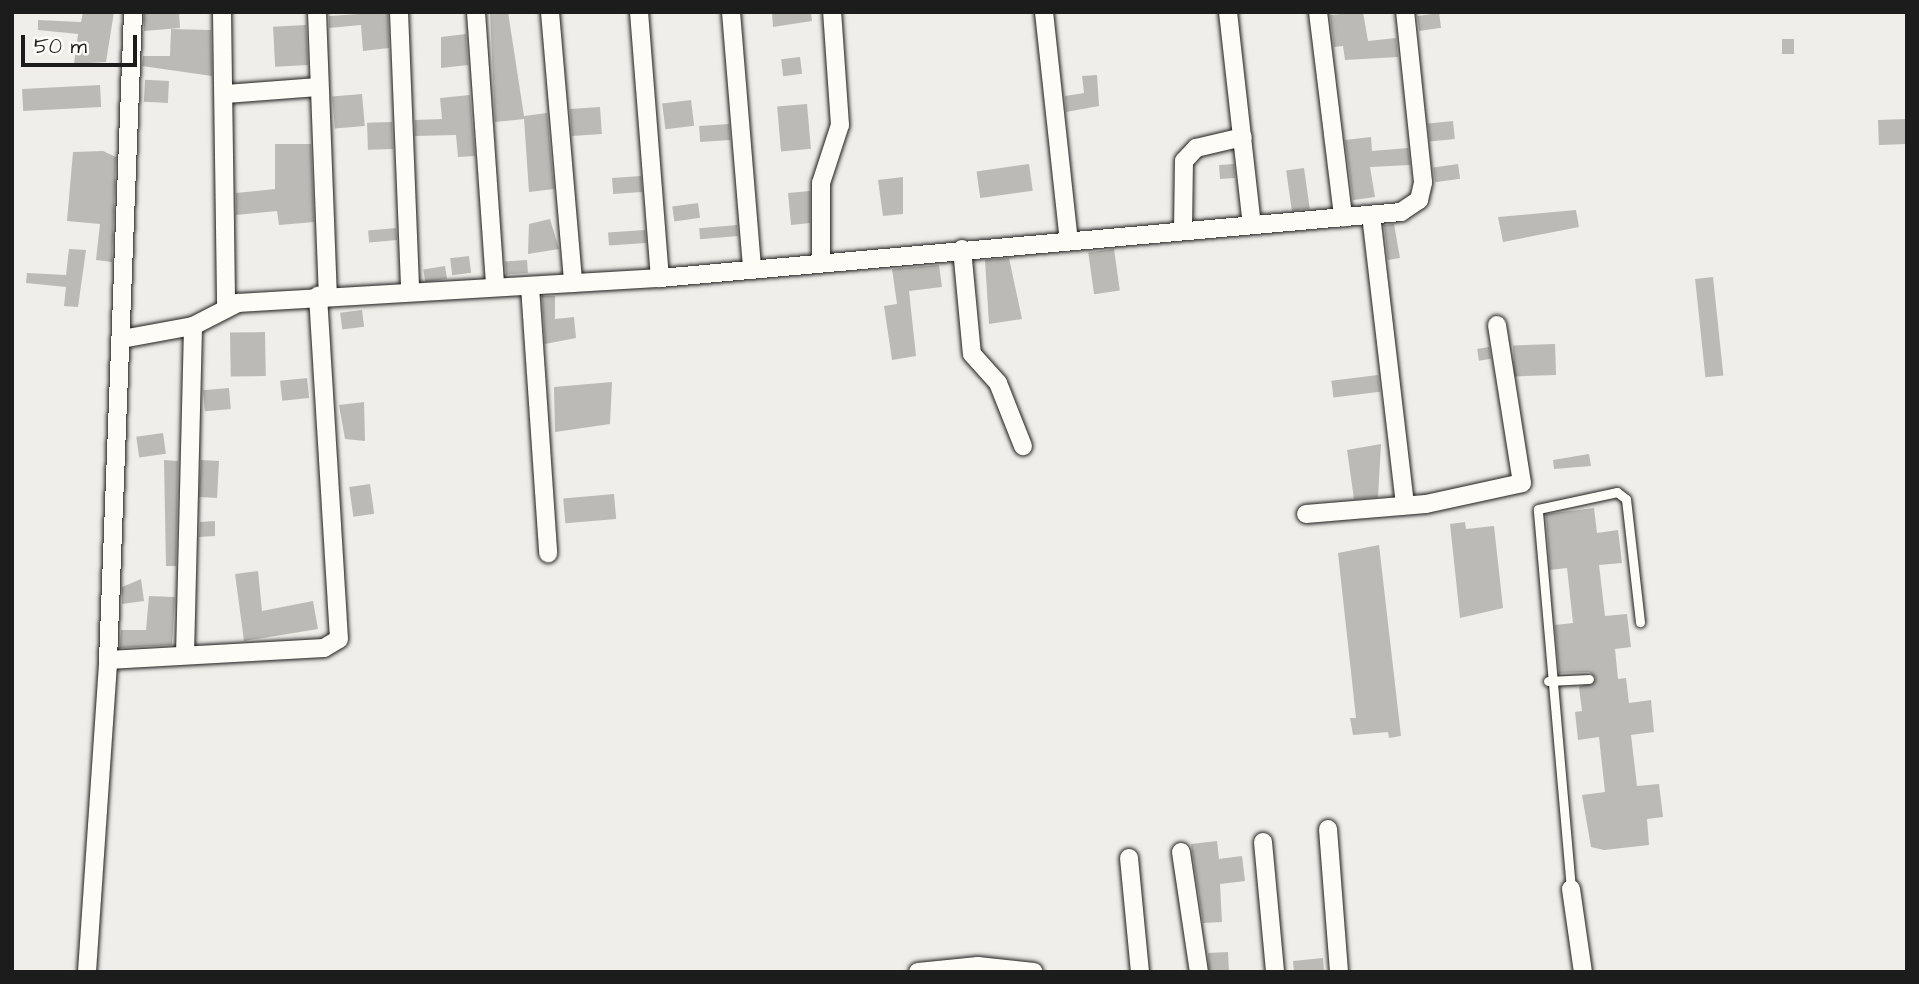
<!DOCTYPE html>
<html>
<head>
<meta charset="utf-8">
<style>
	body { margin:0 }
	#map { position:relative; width:1919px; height:984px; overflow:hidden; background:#f0eeea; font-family:"Architects Daughter",sans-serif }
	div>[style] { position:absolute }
	.building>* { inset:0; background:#bbbab6; transform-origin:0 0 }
	.roads { filter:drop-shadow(0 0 2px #1c1c1c) drop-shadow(0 0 2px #1c1c1c) }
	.service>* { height:9px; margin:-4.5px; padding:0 4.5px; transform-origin:4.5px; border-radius:4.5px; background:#fdfcf7 }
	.minor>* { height:18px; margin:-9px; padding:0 9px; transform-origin:9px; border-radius:9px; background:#fdfcf7 }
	span { translate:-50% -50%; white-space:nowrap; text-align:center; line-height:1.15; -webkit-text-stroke:6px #fdfcf7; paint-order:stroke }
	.frame { position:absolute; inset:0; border:14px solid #1c1c1c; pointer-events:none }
	.scale { position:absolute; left:21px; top:35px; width:116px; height:32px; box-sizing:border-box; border:4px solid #1c1c1c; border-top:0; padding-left:9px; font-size:21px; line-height:24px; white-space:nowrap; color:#1c1c1c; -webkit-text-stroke:5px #fdfcf7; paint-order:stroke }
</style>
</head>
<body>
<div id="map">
	<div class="building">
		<div style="clip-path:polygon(83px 12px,114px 12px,106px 62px,74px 64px,78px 34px,38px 30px,38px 20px,81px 22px)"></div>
		<div style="clip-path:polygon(144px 12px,179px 12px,180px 28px,144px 31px)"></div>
		<div style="clip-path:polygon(388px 12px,389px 48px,363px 51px,361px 25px,329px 28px,329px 16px)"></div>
		<div style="clip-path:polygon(490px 12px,508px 12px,524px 116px,547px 113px,554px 189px,529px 192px,524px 119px,495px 122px)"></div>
		<div style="clip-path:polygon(772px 12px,811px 12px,812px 21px,773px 27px)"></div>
		<div style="clip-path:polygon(1363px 12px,1368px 41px,1396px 38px,1398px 57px,1345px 60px,1343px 46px,1334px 47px,1330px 15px)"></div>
		<div style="left:1439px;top:13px;width:15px;height:22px;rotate:82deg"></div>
		<div style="left:306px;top:25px;width:40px;height:33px;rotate:87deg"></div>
		<div style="clip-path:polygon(171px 29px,211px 30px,212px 76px,142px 66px,143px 56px,170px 56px)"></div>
		<div style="clip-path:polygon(466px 34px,468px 65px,441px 68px,441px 37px)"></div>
		<div style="left:1782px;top:39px;width:12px;height:15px"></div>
		<div style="left:800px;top:57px;width:17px;height:19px;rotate:83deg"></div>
		<div style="clip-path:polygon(1097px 75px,1099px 106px,1066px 112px,1065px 96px,1084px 93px,1082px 76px)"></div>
		<div style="left:169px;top:81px;width:22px;height:24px;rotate:93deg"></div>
		<div style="left:100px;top:85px;width:22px;height:78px;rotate:87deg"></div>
		<div style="left:362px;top:94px;width:32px;height:30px;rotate:85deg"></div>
		<div style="clip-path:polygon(470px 95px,475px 156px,458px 157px,456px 135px,415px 136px,415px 120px,442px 119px,440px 98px)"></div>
		<div style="left:691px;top:100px;width:26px;height:29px;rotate:83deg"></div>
		<div style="left:807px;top:104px;width:45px;height:30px;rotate:85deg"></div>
		<div style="left:600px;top:107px;width:27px;height:30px;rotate:86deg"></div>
		<div style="left:1906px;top:119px;width:25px;height:28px;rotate:88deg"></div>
		<div style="left:1453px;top:121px;width:18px;height:25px;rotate:84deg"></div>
		<div style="left:392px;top:122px;width:27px;height:25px;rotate:88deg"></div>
		<div style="left:729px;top:124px;width:16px;height:30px;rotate:86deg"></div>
		<div style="clip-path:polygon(1371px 137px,1372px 151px,1408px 148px,1410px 165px,1370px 167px,1375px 197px,1353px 200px,1345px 140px)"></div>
		<div style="clip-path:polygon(275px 144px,311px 144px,314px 222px,279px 225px,277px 211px,236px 215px,236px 193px,275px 189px)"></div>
		<div style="clip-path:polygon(103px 151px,116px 157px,112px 262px,96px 260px,100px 224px,67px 221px,73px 152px)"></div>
		<div style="left:1029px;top:164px;width:27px;height:53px;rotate:82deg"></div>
		<div style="left:1234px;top:164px;width:14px;height:15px;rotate:86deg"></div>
		<div style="left:1458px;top:164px;width:15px;height:25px;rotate:82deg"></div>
		<div style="left:1304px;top:168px;width:41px;height:18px;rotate:82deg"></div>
		<div style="left:641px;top:176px;width:16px;height:29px;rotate:86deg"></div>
		<div style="clip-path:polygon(903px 177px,903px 214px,883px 216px,878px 180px)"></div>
		<div style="clip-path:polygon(810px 191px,810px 223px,791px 225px,788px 193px)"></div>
		<div style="left:698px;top:203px;width:15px;height:26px;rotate:82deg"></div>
		<div style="clip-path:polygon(1576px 210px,1579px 227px,1503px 242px,1498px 217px)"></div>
		<div style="clip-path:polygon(550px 219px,559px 249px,528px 254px,529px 224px)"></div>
		<div style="clip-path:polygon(1394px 224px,1400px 258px,1388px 260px,1384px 225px)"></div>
		<div style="left:737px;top:225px;width:11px;height:38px;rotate:85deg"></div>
		<div style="left:396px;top:228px;width:12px;height:28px;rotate:85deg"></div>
		<div style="left:645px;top:230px;width:13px;height:37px;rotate:86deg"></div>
		<div style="clip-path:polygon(69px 249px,86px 250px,78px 307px,64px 306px,66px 287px,26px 283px,27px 273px,66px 275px)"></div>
		<div style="left:1114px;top:249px;width:42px;height:26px;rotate:82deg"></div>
		<div style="left:469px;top:256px;width:17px;height:19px;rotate:83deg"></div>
		<div style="clip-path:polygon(1009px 258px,1022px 319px,989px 324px,985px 260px)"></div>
		<div style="left:527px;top:260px;width:13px;height:22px;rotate:86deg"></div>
		<div style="clip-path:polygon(939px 265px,942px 287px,909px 291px,916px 356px,892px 360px,884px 306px,897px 304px,892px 269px)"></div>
		<div style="left:445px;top:266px;width:13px;height:22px;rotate:81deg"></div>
		<div style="left:1713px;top:277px;width:99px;height:18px;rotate:84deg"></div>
		<div style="clip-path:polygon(542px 296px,555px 296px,555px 319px,574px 317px,576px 338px,545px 344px)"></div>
		<div style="left:362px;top:310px;width:17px;height:22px;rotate:83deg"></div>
		<div style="left:265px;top:332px;width:44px;height:35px;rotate:89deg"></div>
		<div style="left:1555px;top:344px;width:31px;height:42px;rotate:88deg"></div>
		<div style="left:1489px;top:347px;width:12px;height:12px;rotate:81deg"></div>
		<div style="left:1378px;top:375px;width:17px;height:47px;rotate:83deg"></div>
		<div style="left:307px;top:378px;width:20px;height:27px;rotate:84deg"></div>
		<div style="clip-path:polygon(612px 382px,610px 424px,555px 432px,554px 387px)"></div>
		<div style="left:229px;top:388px;width:21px;height:26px;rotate:85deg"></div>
		<div style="clip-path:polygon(364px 402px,365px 441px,345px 439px,339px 405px)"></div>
		<div style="left:163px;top:433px;width:21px;height:27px;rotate:82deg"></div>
		<div style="clip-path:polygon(1381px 444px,1378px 497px,1354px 499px,1347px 450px)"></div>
		<div style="clip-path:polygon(1589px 454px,1591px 466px,1554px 469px,1553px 460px)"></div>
		<div style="clip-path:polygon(164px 460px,178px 461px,176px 566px,166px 566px)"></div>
		<div style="left:201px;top:460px;width:18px;height:37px;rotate:3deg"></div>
		<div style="left:370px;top:484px;width:30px;height:21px;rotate:82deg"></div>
		<div style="left:614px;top:494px;width:25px;height:51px;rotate:85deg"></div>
		<div style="clip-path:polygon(1594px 508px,1597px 533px,1618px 530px,1622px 563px,1599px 565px,1605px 616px,1627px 614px,1631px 647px,1615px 649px,1618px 679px,1626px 678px,1629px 703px,1651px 700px,1654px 732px,1631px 735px,1637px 786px,1659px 784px,1663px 817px,1647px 819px,1649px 845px,1604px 850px,1591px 847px,1582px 795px,1605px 792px,1599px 737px,1578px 740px,1575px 712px,1582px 711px,1579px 687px,1596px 678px,1589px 672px,1559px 673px,1555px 625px,1573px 623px,1567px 568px,1550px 570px,1546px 514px)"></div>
		<div style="clip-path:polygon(215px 521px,215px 536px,199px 537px,200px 522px)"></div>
		<div style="clip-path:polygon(1465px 522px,1466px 529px,1494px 526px,1503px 608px,1460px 618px,1450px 524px)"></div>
		<div style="clip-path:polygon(1379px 545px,1401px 736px,1389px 738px,1388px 732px,1353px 735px,1350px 718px,1356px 718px,1338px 553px)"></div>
		<div style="clip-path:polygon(258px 571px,262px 611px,313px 601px,318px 629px,244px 641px,235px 574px)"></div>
		<div style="clip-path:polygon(141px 579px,144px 601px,122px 604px,122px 587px)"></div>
		<div style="clip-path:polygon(149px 596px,175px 597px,172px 645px,120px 648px,121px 630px,146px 630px)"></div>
		<div style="clip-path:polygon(1217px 841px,1219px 859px,1242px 856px,1245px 881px,1220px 884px,1222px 922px,1203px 923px,1191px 844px)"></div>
		<div style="left:1228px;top:952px;width:19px;height:20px;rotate:87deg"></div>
		<div style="clip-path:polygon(1323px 958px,1324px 972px,1294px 972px,1293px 961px)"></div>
	</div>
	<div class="roads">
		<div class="service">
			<div style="left:1548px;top:681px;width:41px;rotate:-2.8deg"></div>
			<div style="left:1571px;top:889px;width:381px;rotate:-95deg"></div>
			<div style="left:1538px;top:509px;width:81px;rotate:-12.1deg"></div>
			<div style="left:1617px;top:492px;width:11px;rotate:38deg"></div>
			<div style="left:1626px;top:499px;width:124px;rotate:83.5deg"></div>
		</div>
		<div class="minor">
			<div style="left:222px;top:12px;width:294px;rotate:89.2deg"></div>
			<div style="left:317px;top:12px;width:283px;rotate:87.8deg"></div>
			<div style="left:399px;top:12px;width:278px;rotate:87.7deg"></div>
			<div style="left:476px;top:12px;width:275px;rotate:86deg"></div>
			<div style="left:550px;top:12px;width:272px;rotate:85.1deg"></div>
			<div style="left:639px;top:12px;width:267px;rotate:85.5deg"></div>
			<div style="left:731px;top:12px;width:257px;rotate:85.3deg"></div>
			<div style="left:1044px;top:12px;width:230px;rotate:83.8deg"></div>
			<div style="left:1228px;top:12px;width:214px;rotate:83.6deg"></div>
			<div style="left:1318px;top:12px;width:207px;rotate:83deg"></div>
			<div style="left:225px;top:94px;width:94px;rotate:-4.3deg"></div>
			<div style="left:1371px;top:215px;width:292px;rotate:83.3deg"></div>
			<div style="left:1183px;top:231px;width:70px;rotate:-89.2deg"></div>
			<div style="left:1184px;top:161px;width:18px;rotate:-47deg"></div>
			<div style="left:1196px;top:148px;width:48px;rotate:-13.2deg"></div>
			<div style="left:962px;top:249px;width:105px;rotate:84.6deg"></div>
			<div style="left:972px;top:354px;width:39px;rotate:48deg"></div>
			<div style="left:998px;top:383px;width:68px;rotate:68.4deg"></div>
			<div style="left:821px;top:261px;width:78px;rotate:-90deg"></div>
			<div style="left:821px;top:183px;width:61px;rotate:-71.9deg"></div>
			<div style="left:840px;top:125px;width:113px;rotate:-94deg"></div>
			<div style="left:530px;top:286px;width:268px;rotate:86.1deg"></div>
			<div style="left:122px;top:339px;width:72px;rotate:-10.4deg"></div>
			<div style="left:193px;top:326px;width:51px;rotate:-27.1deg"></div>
			<div style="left:238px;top:303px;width:423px;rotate:-3.4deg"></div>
			<div style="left:660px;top:278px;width:744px;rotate:-5.09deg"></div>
			<div style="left:1401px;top:212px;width:22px;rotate:-34deg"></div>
			<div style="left:1419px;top:200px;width:18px;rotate:-77deg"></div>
			<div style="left:1423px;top:182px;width:171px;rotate:-96deg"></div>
			<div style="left:1306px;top:514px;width:120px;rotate:-4.8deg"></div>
			<div style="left:1426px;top:504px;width:98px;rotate:-12.3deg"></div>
			<div style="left:1522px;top:483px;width:160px;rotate:-99deg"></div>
			<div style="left:185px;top:655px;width:329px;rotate:-88.6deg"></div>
			<div style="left:108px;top:660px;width:216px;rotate:-3.2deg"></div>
			<div style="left:324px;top:648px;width:17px;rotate:-31deg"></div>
			<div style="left:339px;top:639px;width:344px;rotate:-93.5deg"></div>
			<div style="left:1328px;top:829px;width:143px;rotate:85.6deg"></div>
			<div style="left:1263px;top:842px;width:131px;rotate:84.7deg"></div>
			<div style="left:1181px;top:852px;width:121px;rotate:81.5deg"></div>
			<div style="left:1129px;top:858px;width:115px;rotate:84.5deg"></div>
			<div style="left:1571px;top:889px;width:84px;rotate:81.8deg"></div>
			<div style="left:87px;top:972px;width:313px;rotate:-86.1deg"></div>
			<div style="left:108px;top:660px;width:648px;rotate:-87.79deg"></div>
			<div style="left:918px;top:972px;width:60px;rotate:-5.7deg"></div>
			<div style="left:978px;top:966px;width:56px;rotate:6.1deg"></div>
		</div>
	</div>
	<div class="frame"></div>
	<div class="scale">50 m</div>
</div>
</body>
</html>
